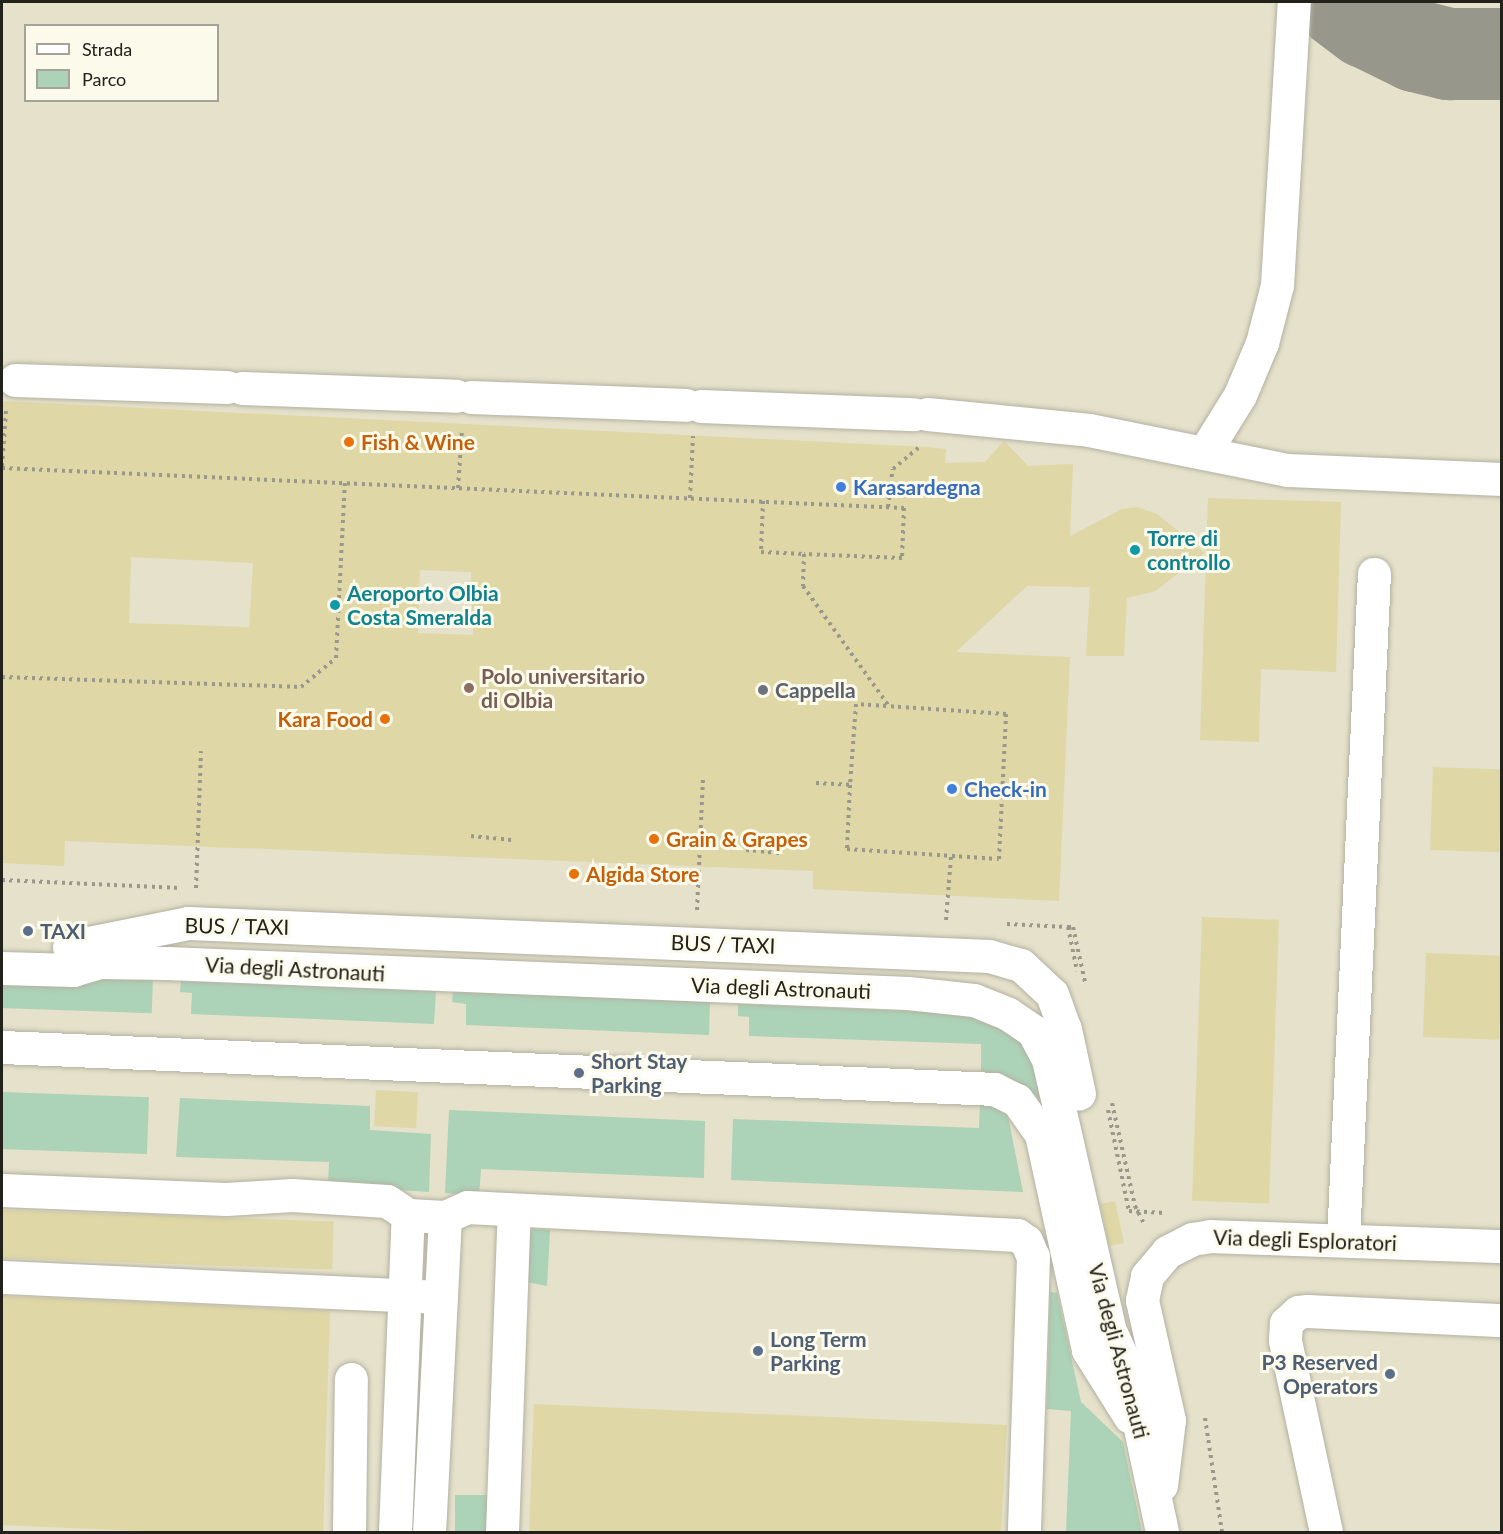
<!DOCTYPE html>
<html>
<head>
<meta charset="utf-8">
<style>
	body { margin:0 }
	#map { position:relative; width:1503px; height:1534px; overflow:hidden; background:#efeddd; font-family:Lato,sans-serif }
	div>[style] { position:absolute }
	.built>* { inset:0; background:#e5e1ca }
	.green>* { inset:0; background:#acd2b7; transform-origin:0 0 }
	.taxiway>* { height:92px; margin:-46px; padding:0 46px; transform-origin:46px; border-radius:46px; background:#98978b }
	.building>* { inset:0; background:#dfd7a6; transform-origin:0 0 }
	.path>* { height:4px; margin-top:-2px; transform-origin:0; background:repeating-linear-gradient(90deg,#9a988c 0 3px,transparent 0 7.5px) }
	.roads { filter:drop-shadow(0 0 2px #b3b1a2) drop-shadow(0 0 2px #b3b1a2) }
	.minor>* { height:33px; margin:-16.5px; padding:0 16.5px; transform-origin:16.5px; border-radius:16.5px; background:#fff }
	.dots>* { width:16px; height:16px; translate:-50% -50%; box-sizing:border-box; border:3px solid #fcfaeb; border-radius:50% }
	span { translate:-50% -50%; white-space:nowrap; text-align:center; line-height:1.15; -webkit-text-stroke:6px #fcfaeb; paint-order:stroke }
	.food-label { font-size:21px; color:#c56008; font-weight:700 }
	.left { translate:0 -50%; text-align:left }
	.right { translate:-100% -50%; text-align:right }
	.shop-label { font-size:21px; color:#366cbe; font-weight:700 }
	.culture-label { font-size:21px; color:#0d838f; font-weight:700 }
	.education-label { font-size:21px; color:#785e54; font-weight:700 }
	.worship-label { font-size:21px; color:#5b616d; font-weight:700 }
	.street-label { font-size:21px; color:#22211b }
	.service-label { font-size:21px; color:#4e5e75; font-weight:700 }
	.frame { position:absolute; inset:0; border:3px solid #22211b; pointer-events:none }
	.legend { position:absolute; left:24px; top:24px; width:195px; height:78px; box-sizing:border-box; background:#fcfaeb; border:2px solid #a5a398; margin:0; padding:8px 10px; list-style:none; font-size:18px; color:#22211b }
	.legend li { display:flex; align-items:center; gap:12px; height:30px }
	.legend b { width:30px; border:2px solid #a5a398 }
</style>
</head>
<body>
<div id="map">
	<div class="built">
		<div style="clip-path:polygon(evenodd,2px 2px,1501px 2px,1501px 1532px,2px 1532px,2px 2px,26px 26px,218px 26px,218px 100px,26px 100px,26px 26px)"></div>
	</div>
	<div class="green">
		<div style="left:2px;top:974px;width:151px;height:34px;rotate:2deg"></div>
		<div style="clip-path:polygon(181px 981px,436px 991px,434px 1024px,191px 1014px,192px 993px,180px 992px)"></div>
		<div style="clip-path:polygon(453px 991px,710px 1002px,709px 1035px,466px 1025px,466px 1004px,452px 1002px)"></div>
		<div style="clip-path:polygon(738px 1004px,983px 1014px,1030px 1046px,1040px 1099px,1007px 1076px,981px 1071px,981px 1044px,749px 1036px,749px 1017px,738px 1016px)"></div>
		<div style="left:2px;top:1092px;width:147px;height:57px;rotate:2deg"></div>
		<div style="clip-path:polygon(180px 1098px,370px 1106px,370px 1130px,431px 1134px,429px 1192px,328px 1185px,329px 1162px,176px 1157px)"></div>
		<div style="clip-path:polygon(980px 1101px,998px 1107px,1008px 1116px,1023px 1192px,731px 1180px,733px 1119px,979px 1128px)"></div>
		<div style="clip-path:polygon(449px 1110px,705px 1121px,704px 1178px,481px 1169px,479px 1196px,445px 1193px)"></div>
		<div style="clip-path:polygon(534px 1229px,550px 1230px,547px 1286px,526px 1282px,528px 1232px)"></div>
		<div style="clip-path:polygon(1050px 1292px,1057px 1293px,1081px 1402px,1123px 1442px,1142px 1532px,1066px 1532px,1071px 1411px,1047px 1409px)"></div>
		<div style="left:455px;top:1495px;width:32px;height:37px"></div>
	</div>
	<div class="taxiway">
		<div style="left:1340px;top:2px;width:34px;rotate:37deg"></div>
		<div style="left:1367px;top:22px;width:55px;rotate:26.1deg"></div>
		<div style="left:1416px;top:46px;width:34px;rotate:14deg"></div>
		<div style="left:1449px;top:54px;width:53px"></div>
	</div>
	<div class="building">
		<div style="clip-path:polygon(evenodd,2px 401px,926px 447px,946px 449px,945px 463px,985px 462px,1004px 441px,1028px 466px,1073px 464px,1070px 536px,1122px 509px,1137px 507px,1157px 514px,1205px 553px,1155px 591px,1127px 598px,1124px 656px,1086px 656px,1090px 587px,1027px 586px,956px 652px,1070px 657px,1059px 901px,813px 889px,813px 871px,65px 841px,64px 866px,2px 863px,2px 401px,131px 557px,253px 563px,249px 627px,129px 623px,131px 557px,2px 401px,420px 570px,471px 572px,473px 635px,418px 633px,420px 570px)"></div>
		<div style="clip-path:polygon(1208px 498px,1341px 502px,1336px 672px,1261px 669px,1259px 742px,1200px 740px)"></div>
		<div style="left:1433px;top:767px;width:69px;height:83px;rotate:2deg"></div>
		<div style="left:1202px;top:917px;width:77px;height:284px;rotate:2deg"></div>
		<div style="left:1426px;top:953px;width:76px;height:84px;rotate:2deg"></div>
		<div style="left:376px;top:1090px;width:42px;height:36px;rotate:3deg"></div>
		<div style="left:1115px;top:1201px;width:43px;height:15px;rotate:78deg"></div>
		<div style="left:2px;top:1210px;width:332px;height:48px;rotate:2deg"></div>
		<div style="clip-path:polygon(2px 1296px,330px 1311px,323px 1533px,186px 1533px,2px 1525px)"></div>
		<div style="clip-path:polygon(534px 1404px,1007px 1425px,1001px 1533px,529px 1533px)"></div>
	</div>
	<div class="path">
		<div style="left:6px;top:411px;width:57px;rotate:94deg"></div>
		<div style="left:2px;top:468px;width:903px;rotate:2.54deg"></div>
		<div style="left:904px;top:508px;width:50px;rotate:92.3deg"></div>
		<div style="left:902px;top:558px;width:98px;rotate:-177.7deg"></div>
		<div style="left:804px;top:554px;width:32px;rotate:92deg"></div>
		<div style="left:803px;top:586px;width:148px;rotate:54.4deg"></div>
		<div style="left:458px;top:488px;width:59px;rotate:-86.1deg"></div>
		<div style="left:690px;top:498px;width:62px;rotate:-87.2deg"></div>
		<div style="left:763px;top:501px;width:51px;rotate:92.2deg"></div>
		<div style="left:761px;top:552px;width:43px;rotate:2.7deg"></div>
		<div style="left:888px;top:507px;width:38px;rotate:-83deg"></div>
		<div style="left:893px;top:469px;width:33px;rotate:-40deg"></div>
		<div style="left:2px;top:677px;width:299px;rotate:1.9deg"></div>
		<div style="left:301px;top:687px;width:45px;rotate:-39.6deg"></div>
		<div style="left:336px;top:658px;width:175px;rotate:-87.1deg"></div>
		<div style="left:816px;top:783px;width:34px;rotate:3deg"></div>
		<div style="left:850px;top:785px;width:64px;rotate:92.7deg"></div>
		<div style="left:847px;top:849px;width:152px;rotate:3.8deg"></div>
		<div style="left:999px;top:859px;width:145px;rotate:-87.2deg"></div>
		<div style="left:1006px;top:714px;width:150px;rotate:-176.2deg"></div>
		<div style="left:856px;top:704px;width:81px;rotate:94.2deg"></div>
		<div style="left:471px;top:836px;width:41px;rotate:5.6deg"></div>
		<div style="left:746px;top:850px;width:36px;rotate:5deg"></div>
		<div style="left:2px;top:880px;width:179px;rotate:2.6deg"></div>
		<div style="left:196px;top:888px;width:137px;rotate:-87.9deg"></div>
		<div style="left:697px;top:910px;width:134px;rotate:-87.4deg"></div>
		<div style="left:946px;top:920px;width:64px;rotate:-85.5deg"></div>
		<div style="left:1007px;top:924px;width:61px;rotate:2.8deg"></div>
		<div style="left:1068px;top:927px;width:45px;rotate:78.4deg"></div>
		<div style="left:1068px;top:927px;width:5px"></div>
		<div style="left:1073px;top:927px;width:56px;rotate:77.7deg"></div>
		<div style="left:1112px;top:1103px;width:106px;rotate:77.4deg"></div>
		<div style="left:1135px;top:1206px;width:22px;rotate:63deg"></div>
		<div style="left:1108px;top:1110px;width:103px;rotate:78.3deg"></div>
		<div style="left:1129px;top:1211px;width:36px;rotate:3deg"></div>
		<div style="left:1205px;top:1418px;width:115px;rotate:81.5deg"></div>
	</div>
	<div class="roads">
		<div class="minor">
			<div style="left:15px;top:380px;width:212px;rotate:1.9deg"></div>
			<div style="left:242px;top:388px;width:214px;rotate:2.1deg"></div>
			<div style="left:471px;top:397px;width:215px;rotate:2.1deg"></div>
			<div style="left:701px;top:406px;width:213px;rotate:2.2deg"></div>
			<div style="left:927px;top:414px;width:163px;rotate:5.6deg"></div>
			<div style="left:1089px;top:430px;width:203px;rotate:11.4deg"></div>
			<div style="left:1288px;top:470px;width:214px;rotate:2.4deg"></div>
			<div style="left:1204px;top:453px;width:68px;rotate:-58.2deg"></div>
			<div style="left:1240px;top:395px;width:56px;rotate:-67.1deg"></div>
			<div style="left:1262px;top:343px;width:60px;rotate:-75.5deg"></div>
			<div style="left:1277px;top:285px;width:284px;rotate:-86.6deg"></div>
			<div style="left:69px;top:947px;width:121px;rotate:-11.4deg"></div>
			<div style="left:188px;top:923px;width:802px;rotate:2.36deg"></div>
			<div style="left:989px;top:956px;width:33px;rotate:16deg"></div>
			<div style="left:1021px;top:965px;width:42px;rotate:43.1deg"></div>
			<div style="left:1052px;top:994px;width:37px;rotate:70deg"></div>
			<div style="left:1065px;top:1029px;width:66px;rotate:77.8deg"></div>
			<div style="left:2px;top:968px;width:71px;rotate:1.6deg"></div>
			<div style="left:73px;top:970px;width:27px;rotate:-17deg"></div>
			<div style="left:99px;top:962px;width:68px;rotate:0.8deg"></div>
			<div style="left:167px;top:963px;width:742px;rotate:2.32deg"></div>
			<div style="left:908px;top:993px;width:66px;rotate:6.1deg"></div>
			<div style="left:974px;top:1000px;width:37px;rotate:22deg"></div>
			<div style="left:1008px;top:1014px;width:30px;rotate:34deg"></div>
			<div style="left:1033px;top:1031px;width:32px;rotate:62deg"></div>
			<div style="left:1048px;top:1059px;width:279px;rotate:77.2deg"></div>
			<div style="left:1110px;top:1331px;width:40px;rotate:65deg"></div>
			<div style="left:1127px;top:1367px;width:169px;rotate:78deg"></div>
			<div style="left:2px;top:1047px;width:993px;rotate:2.42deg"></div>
			<div style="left:994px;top:1089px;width:25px;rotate:26deg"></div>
			<div style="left:1017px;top:1100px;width:42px;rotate:54.8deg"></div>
			<div style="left:1041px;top:1134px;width:221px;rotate:77.7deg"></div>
			<div style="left:1088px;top:1350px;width:79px;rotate:57.9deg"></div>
			<div style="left:2px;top:1190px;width:224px;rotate:2.3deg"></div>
			<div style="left:226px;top:1199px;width:66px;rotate:-3.5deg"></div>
			<div style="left:292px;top:1195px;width:95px;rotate:3.6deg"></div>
			<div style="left:387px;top:1201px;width:25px;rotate:34deg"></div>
			<div style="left:408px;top:1215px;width:37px;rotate:3deg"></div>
			<div style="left:445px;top:1217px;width:315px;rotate:92.9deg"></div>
			<div style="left:445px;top:1217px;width:24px;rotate:-24deg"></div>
			<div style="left:467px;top:1207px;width:551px;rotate:2.91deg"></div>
			<div style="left:1017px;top:1235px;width:11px;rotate:34deg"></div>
			<div style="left:1026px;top:1241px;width:17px;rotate:66deg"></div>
			<div style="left:1033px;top:1257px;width:275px;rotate:91.9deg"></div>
			<div style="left:1343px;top:1240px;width:667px;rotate:-87.34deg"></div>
			<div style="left:2px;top:1277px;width:439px;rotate:2.6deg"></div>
			<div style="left:1161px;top:1485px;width:65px;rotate:-83deg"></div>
			<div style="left:1169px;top:1420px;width:123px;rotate:-102.7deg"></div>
			<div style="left:1142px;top:1300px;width:25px;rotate:-78deg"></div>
			<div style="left:1147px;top:1276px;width:31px;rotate:-50deg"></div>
			<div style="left:1167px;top:1252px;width:28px;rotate:-27deg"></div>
			<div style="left:1192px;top:1239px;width:18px;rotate:-9deg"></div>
			<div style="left:1210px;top:1236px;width:292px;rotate:2deg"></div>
			<div style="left:349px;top:1532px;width:153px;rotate:-89.3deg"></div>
			<div style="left:395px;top:1532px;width:317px;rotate:-87.7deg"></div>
			<div style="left:502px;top:1532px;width:322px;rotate:-87.9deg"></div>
			<div style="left:1326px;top:1532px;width:196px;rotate:-102.1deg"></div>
			<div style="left:1285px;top:1340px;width:17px;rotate:-87deg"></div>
			<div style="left:1286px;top:1323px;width:16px;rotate:-43deg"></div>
			<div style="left:1298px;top:1312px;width:10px;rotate:-6deg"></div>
			<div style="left:1308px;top:1311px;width:194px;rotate:2.7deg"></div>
		</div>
	</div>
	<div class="dots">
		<div style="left:349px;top:442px;background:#e8710a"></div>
		<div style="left:841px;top:487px;background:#3f7fe0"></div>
		<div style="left:1135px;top:550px;background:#0f9aa8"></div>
		<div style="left:335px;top:605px;background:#0f9aa8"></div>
		<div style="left:469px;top:688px;background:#8d6e63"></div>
		<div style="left:763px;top:690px;background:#6b7280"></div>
		<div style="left:385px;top:719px;background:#e8710a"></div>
		<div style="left:952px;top:789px;background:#3f7fe0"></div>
		<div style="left:654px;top:839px;background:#e8710a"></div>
		<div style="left:574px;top:874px;background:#e8710a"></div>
		<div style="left:28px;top:931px;background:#5c6f8a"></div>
		<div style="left:579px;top:1073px;background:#5c6f8a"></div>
		<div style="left:758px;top:1351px;background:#5c6f8a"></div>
		<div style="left:1390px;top:1374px;background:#5c6f8a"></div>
	</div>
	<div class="food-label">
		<span class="left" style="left:361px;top:442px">Fish &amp; Wine</span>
		<span class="right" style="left:373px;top:719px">Kara Food</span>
		<span class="left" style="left:666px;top:839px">Grain &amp; Grapes</span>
		<span class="left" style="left:586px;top:874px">Algida Store</span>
	</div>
	<div class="shop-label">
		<span class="left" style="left:853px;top:487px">Karasardegna</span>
		<span class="left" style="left:964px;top:789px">Check-in</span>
	</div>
	<div class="culture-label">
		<span class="left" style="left:1147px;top:550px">Torre di<br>controllo</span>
		<span class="left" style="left:347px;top:605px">Aeroporto Olbia<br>Costa Smeralda</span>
	</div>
	<div class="education-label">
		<span class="left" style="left:481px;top:688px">Polo universitario<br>di Olbia</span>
	</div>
	<div class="worship-label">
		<span class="left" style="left:775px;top:690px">Cappella</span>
	</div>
	<div class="street-label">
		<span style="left:237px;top:926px;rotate:1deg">BUS / TAXI</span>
		<span style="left:723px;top:944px;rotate:2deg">BUS / TAXI</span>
		<span style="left:295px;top:969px;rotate:3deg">Via degli Astronauti</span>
		<span style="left:781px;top:988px;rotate:2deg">Via degli Astronauti</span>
		<span style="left:1305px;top:1240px;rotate:2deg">Via degli Esploratori</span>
		<span style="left:1119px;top:1351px;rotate:75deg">Via degli Astronauti</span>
	</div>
	<div class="service-label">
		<span class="left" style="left:40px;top:931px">TAXI</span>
		<span class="left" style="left:591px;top:1073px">Short Stay<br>Parking</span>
		<span class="left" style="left:770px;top:1351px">Long Term<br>Parking</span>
		<span class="right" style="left:1378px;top:1374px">P3 Reserved<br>Operators</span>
	</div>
	<div class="frame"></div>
	<ul class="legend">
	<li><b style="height:8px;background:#fff"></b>Strada</li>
	<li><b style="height:16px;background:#acd2b7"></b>Parco</li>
	</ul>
</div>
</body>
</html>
